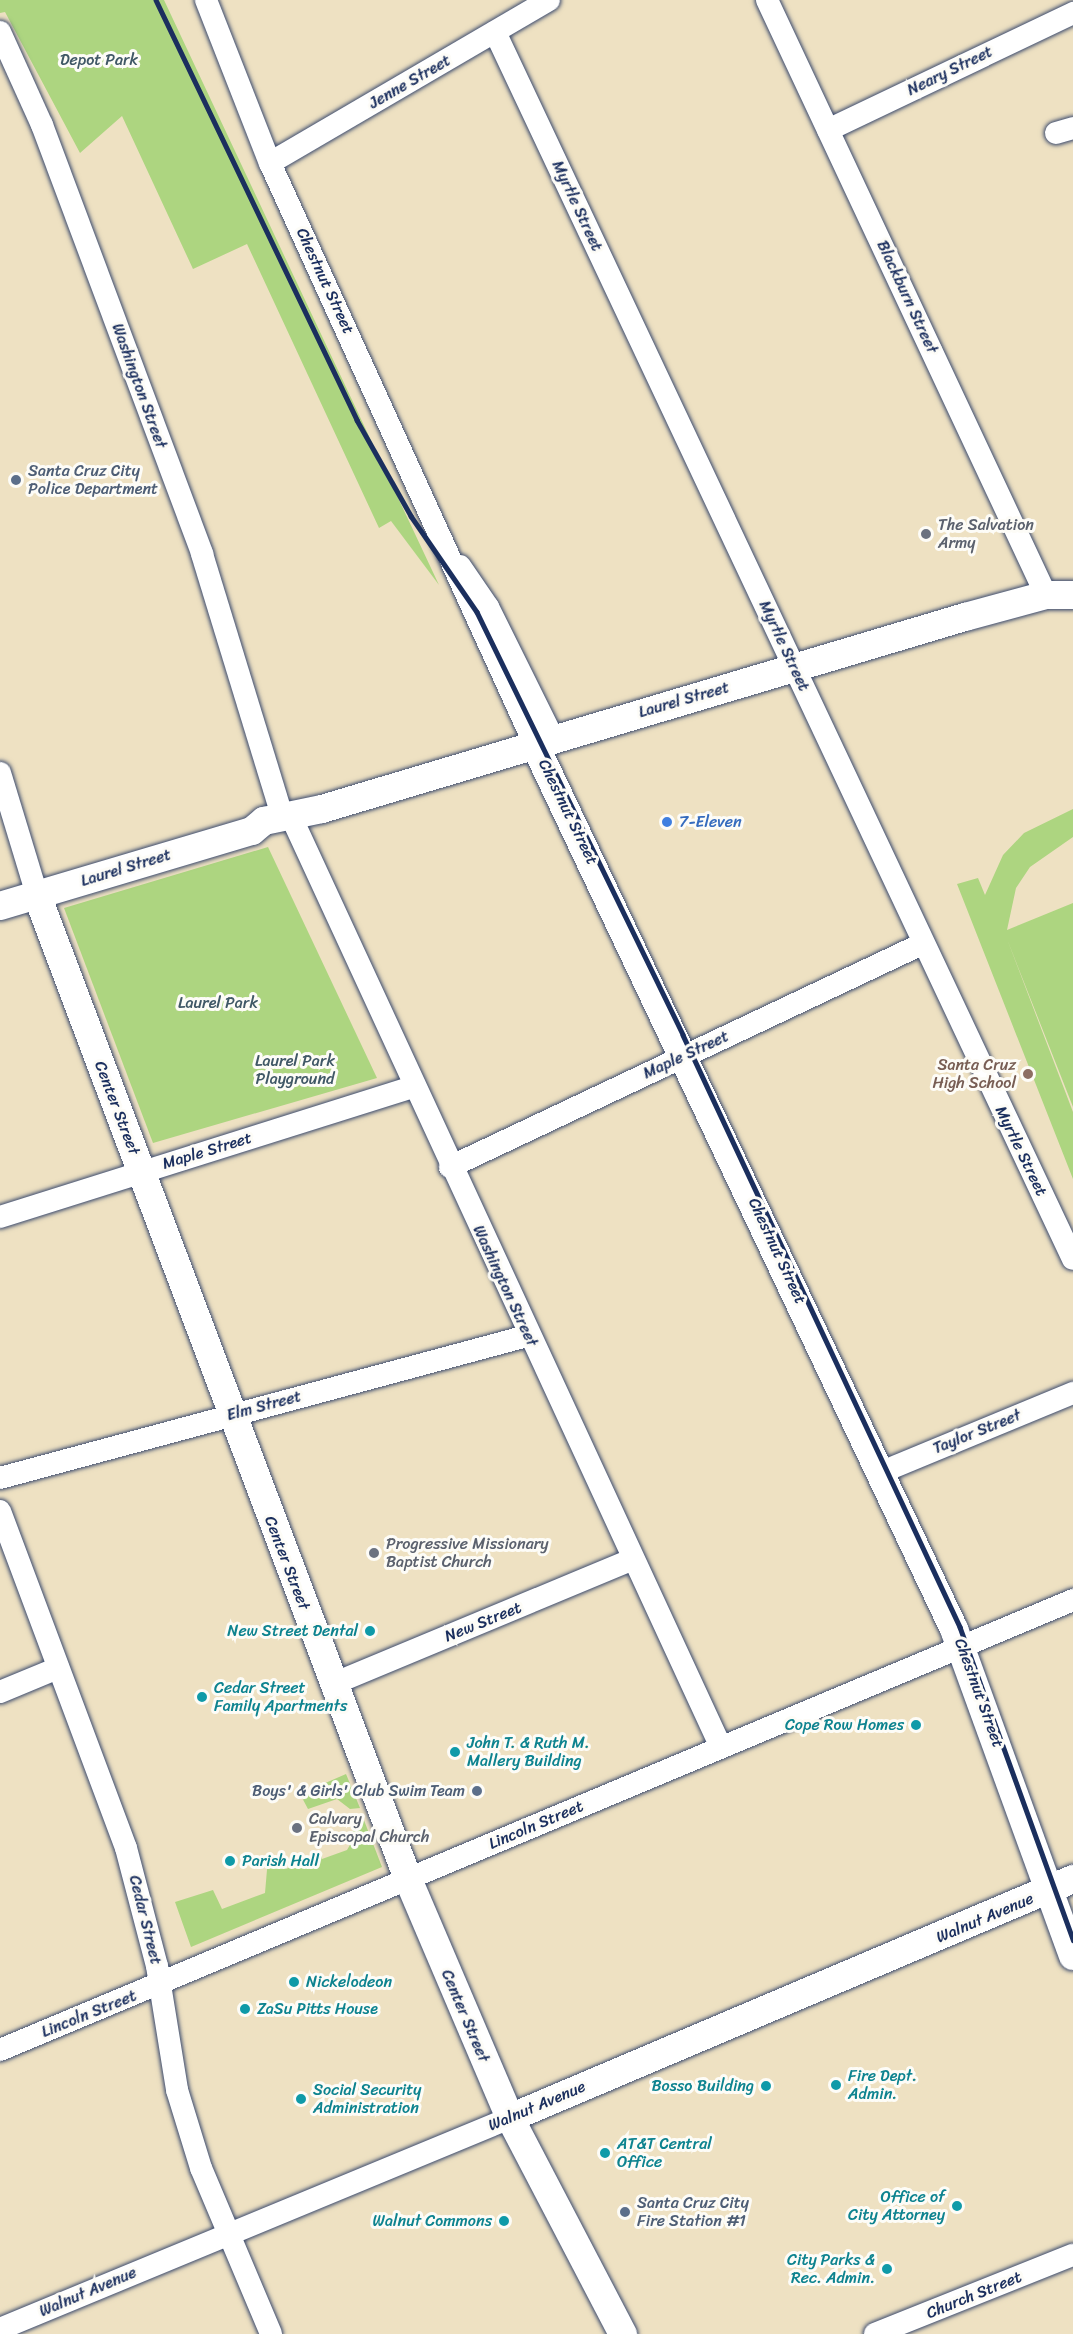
<!DOCTYPE html>
<html>
<head>
<meta charset="utf-8">
<style>
	body { margin:0 }
	#map { position:relative; width:1073px; height:2334px; overflow:hidden; background:#eee1c2; font-family:Sriracha,sans-serif }
	div>[style] { position:absolute }
	.green>* { inset:0; background:#add580 }
	.roads { filter:drop-shadow(0 0 2px #3b4a6d) drop-shadow(0 0 2px #3b4a6d) }
	.minor>* { height:22px; margin:-11px; padding:0 11px; transform-origin:11px; border-radius:11px; background:#fff }
	.major>* { height:28px; margin:-14px; padding:0 14px; transform-origin:14px; border-radius:14px; background:#fff }
	.rail>* { height:4.5px; margin:-2.25px; padding:0 2.25px; transform-origin:2.25px; border-radius:2.25px; background:#1b2f5e }
	.dots>* { width:16px; height:16px; translate:-50% -50%; box-sizing:border-box; border:3px solid #fdfcf7; border-radius:50% }
	span { translate:-50% -50%; white-space:nowrap; text-align:center; line-height:1.15; -webkit-text-stroke:6px #fdfcf7; paint-order:stroke }
	.park-label { font-size:16px; color:#405866 }
	.street-label { font-size:16px; color:#1b2f5e }
	.service-label { font-size:16px; color:#4e5e75 }
	.left { translate:0 -50%; text-align:left }
	.right { translate:-100% -50%; text-align:right }
	.worship-label { font-size:16px; color:#5b616d }
	.shop-label { font-size:16px; color:#366cbe }
	.education-label { font-size:16px; color:#785e54 }
	.culture-label { font-size:16px; color:#0d838f }
</style>
</head>
<body>
<div id="map">
	<div class="green">
		<div style="clip-path:polygon(0 0,164px 0,439px 585px,391px 521px,379px 528px,247px 244px,193px 269px,122px 116px,80px 153px,5px 12px,0 13px)"></div>
		<div style="clip-path:polygon(1073px 809px,1073px 837px,1030px 867px,1016px 888px,1007px 930px,1073px 903px,1073px 1107px,1007px 939px,1073px 1112px,1073px 1179px,957px 884px,978px 878px,985px 895px,1003px 855px,1024px 833px)"></div>
		<div style="clip-path:polygon(268px 847px,377px 1078px,153px 1143px,64px 908px)"></div>
		<div style="clip-path:polygon(346px 1774px,360px 1808px,350px 1809px,337px 1799px,308px 1809px,300px 1794px)"></div>
		<div style="clip-path:polygon(362px 1815px,382px 1867px,191px 1947px,175px 1902px,213px 1890px,222px 1909px,265px 1893px,268px 1858px,282px 1858px,286px 1869px,322px 1853px,322px 1859px,347px 1850px,354px 1838px,352px 1822px)"></div>
	</div>
	<div class="roads">
		<div class="minor">
			<div style="left:206px;top:0;width:175px;rotate:68.6deg"></div>
			<div style="left:270px;top:163px;width:637px;rotate:65.53deg"></div>
			<div style="left:767px;top:0;width:657px;rotate:64.88deg"></div>
			<div style="left:0;top:32px;width:102px;rotate:65.7deg"></div>
			<div style="left:42px;top:125px;width:458px;rotate:69.5deg"></div>
			<div style="left:202px;top:554px;width:273px;rotate:73deg"></div>
			<div style="left:495px;top:32px;width:1356px;rotate:64.78deg"></div>
			<div style="left:828px;top:130px;width:272px;rotate:-25.5deg"></div>
			<div style="left:1056px;top:133px;width:18px;rotate:-16deg"></div>
			<div style="left:270px;top:163px;width:323px;rotate:-30.3deg"></div>
			<div style="left:460px;top:566px;width:50px;rotate:55.7deg"></div>
			<div style="left:488px;top:607px;width:146px;rotate:63.6deg"></div>
			<div style="left:0;top:773px;width:127px;rotate:73.1deg"></div>
			<div style="left:295px;top:825px;width:1013px;rotate:65.21deg"></div>
			<div style="left:450px;top:1167px;width:522px;rotate:-25.29deg"></div>
			<div style="left:0;top:1217px;width:435px;rotate:-17.5deg"></div>
			<div style="left:882px;top:1472px;width:207px;rotate:-22.5deg"></div>
			<div style="left:0;top:1478px;width:546px;rotate:-15.08deg"></div>
			<div style="left:0;top:1511px;width:360px;rotate:69.5deg"></div>
			<div style="left:126px;top:1848px;width:122px;rotate:75.3deg"></div>
			<div style="left:157px;top:1966px;width:126px;rotate:80.8deg"></div>
			<div style="left:177px;top:2090px;width:82px;rotate:72.9deg"></div>
			<div style="left:201px;top:2168px;width:180px;rotate:67.1deg"></div>
			<div style="left:333px;top:1684px;width:325px;rotate:-22.6deg"></div>
			<div style="left:0;top:1692px;width:63px;rotate:-22.5deg"></div>
			<div style="left:0;top:2050px;width:1164px;rotate:-22.75deg"></div>
			<div style="left:0;top:2329px;width:552px;rotate:-22.48deg"></div>
			<div style="left:875px;top:2334px;width:213px;rotate:-21.8deg"></div>
		</div>
		<div class="major">
			<div style="left:534px;top:743px;width:981px;rotate:64.64deg"></div>
			<div style="left:954px;top:1629px;width:348px;rotate:70deg"></div>
			<div style="left:37px;top:895px;width:1052px;rotate:69.34deg"></div>
			<div style="left:408px;top:1879px;width:260px;rotate:66.9deg"></div>
			<div style="left:510px;top:2118px;width:244px;rotate:62.4deg"></div>
			<div style="left:0;top:906px;width:263px;rotate:-16.6deg"></div>
			<div style="left:252px;top:831px;width:16px;rotate:-40deg"></div>
			<div style="left:264px;top:821px;width:59px;rotate:-11.7deg"></div>
			<div style="left:322px;top:809px;width:671px;rotate:-16.63deg"></div>
			<div style="left:965px;top:617px;width:84px;rotate:-15.2deg"></div>
			<div style="left:1046px;top:595px;width:27px"></div>
			<div style="left:510px;top:2118px;width:612px;rotate:-23deg"></div>
		</div>
	</div>
	<div class="rail">
		<div style="left:156px;top:0;width:466px;rotate:64.4deg"></div>
		<div style="left:357px;top:420px;width:110px;rotate:60.6deg"></div>
		<div style="left:411px;top:516px;width:116px;rotate:55.5deg"></div>
		<div style="left:477px;top:612px;width:470px;rotate:64deg"></div>
		<div style="left:683px;top:1035px;width:654px;rotate:64.92deg"></div>
		<div style="left:960px;top:1627px;width:333px;rotate:70.1deg"></div>
	</div>
	<div class="dots">
		<div style="left:16px;top:480px;background:#5c6f8a"></div>
		<div style="left:926px;top:534px;background:#6b7280"></div>
		<div style="left:667px;top:822px;background:#3f7fe0"></div>
		<div style="left:1028px;top:1074px;background:#8d6e63"></div>
		<div style="left:374px;top:1553px;background:#6b7280"></div>
		<div style="left:370px;top:1631px;background:#0f9aa8"></div>
		<div style="left:202px;top:1697px;background:#0f9aa8"></div>
		<div style="left:916px;top:1725px;background:#0f9aa8"></div>
		<div style="left:455px;top:1752px;background:#0f9aa8"></div>
		<div style="left:477px;top:1791px;background:#5c6f8a"></div>
		<div style="left:297px;top:1828px;background:#6b7280"></div>
		<div style="left:230px;top:1861px;background:#0f9aa8"></div>
		<div style="left:294px;top:1982px;background:#0f9aa8"></div>
		<div style="left:245px;top:2009px;background:#0f9aa8"></div>
		<div style="left:836px;top:2085px;background:#0f9aa8"></div>
		<div style="left:766px;top:2086px;background:#0f9aa8"></div>
		<div style="left:301px;top:2099px;background:#0f9aa8"></div>
		<div style="left:605px;top:2153px;background:#0f9aa8"></div>
		<div style="left:957px;top:2206px;background:#0f9aa8"></div>
		<div style="left:625px;top:2212px;background:#5c6f8a"></div>
		<div style="left:504px;top:2221px;background:#0f9aa8"></div>
		<div style="left:887px;top:2269px;background:#0f9aa8"></div>
	</div>
	<div class="park-label">
		<span style="left:99px;top:60px">Depot Park</span>
		<span style="left:218px;top:1003px">Laurel Park</span>
		<span style="left:295px;top:1070px">Laurel Park<br>Playground</span>
	</div>
	<div class="street-label">
		<span style="left:950px;top:71px;rotate:-26deg">Neary Street</span>
		<span style="left:410px;top:82px;rotate:-30deg">Jenne Street</span>
		<span style="left:577px;top:206px;rotate:65deg">Myrtle Street</span>
		<span style="left:325px;top:281px;rotate:65deg">Chestnut Street</span>
		<span style="left:907px;top:297px;rotate:65deg">Blackburn Street</span>
		<span style="left:139px;top:386px;rotate:70deg">Washington Street</span>
		<span style="left:784px;top:646px;rotate:65deg">Myrtle Street</span>
		<span style="left:684px;top:700px;rotate:-16deg">Laurel Street</span>
		<span style="left:568px;top:812px;rotate:64deg">Chestnut Street</span>
		<span style="left:126px;top:868px;rotate:-17deg">Laurel Street</span>
		<span style="left:686px;top:1055px;rotate:-25deg">Maple Street</span>
		<span style="left:117px;top:1108px;rotate:69deg">Center Street</span>
		<span style="left:207px;top:1151px;rotate:-17deg">Maple Street</span>
		<span style="left:1021px;top:1151px;rotate:64deg">Myrtle Street</span>
		<span style="left:777px;top:1251px;rotate:65deg">Chestnut Street</span>
		<span style="left:505px;top:1286px;rotate:65deg">Washington Street</span>
		<span style="left:264px;top:1406px;rotate:-15deg">Elm Street</span>
		<span style="left:977px;top:1432px;rotate:-22deg">Taylor Street</span>
		<span style="left:287px;top:1563px;rotate:69deg">Center Street</span>
		<span style="left:483px;top:1622px;rotate:-22deg">New Street</span>
		<span style="left:979px;top:1693px;rotate:70deg">Chestnut Street</span>
		<span style="left:536px;top:1825px;rotate:-23deg">Lincoln Street</span>
		<span style="left:985px;top:1918px;rotate:-23deg">Walnut Avenue</span>
		<span style="left:145px;top:1920px;rotate:76deg">Cedar Street</span>
		<span style="left:89px;top:2014px;rotate:-22deg">Lincoln Street</span>
		<span style="left:465px;top:2016px;rotate:67deg">Center Street</span>
		<span style="left:537px;top:2106px;rotate:-23deg">Walnut Avenue</span>
		<span style="left:88px;top:2292px;rotate:-23deg">Walnut Avenue</span>
		<span style="left:974px;top:2295px;rotate:-22deg">Church Street</span>
	</div>
	<div class="service-label">
		<span class="left" style="left:28px;top:480px">Santa Cruz City<br>Police Department</span>
		<span class="right" style="left:465px;top:1791px">Boys' &amp; Girls' Club Swim Team</span>
		<span class="left" style="left:637px;top:2212px">Santa Cruz City<br>Fire Station #1</span>
	</div>
	<div class="worship-label">
		<span class="left" style="left:938px;top:534px">The Salvation<br>Army</span>
		<span class="left" style="left:386px;top:1553px">Progressive Missionary<br>Baptist Church</span>
		<span class="left" style="left:309px;top:1828px">Calvary<br>Episcopal Church</span>
	</div>
	<div class="shop-label">
		<span class="left" style="left:679px;top:822px">7-Eleven</span>
	</div>
	<div class="education-label">
		<span class="right" style="left:1016px;top:1074px">Santa Cruz<br>High School</span>
	</div>
	<div class="culture-label">
		<span class="right" style="left:358px;top:1631px">New Street Dental</span>
		<span class="left" style="left:214px;top:1697px">Cedar Street<br>Family Apartments</span>
		<span class="right" style="left:904px;top:1725px">Cope Row Homes</span>
		<span class="left" style="left:467px;top:1752px">John T. &amp; Ruth M.<br>Mallery Building</span>
		<span class="left" style="left:242px;top:1861px">Parish Hall</span>
		<span class="left" style="left:306px;top:1982px">Nickelodeon</span>
		<span class="left" style="left:257px;top:2009px">ZaSu Pitts House</span>
		<span class="left" style="left:848px;top:2085px">Fire Dept.<br>Admin.</span>
		<span class="right" style="left:754px;top:2086px">Bosso Building</span>
		<span class="left" style="left:313px;top:2099px">Social Security<br>Administration</span>
		<span class="left" style="left:617px;top:2153px">AT&amp;T Central<br>Office</span>
		<span class="right" style="left:945px;top:2206px">Office of<br>City Attorney</span>
		<span class="right" style="left:492px;top:2221px">Walnut Commons</span>
		<span class="right" style="left:875px;top:2269px">City Parks &amp;<br>Rec. Admin.</span>
	</div>
</div>
</body>
</html>
